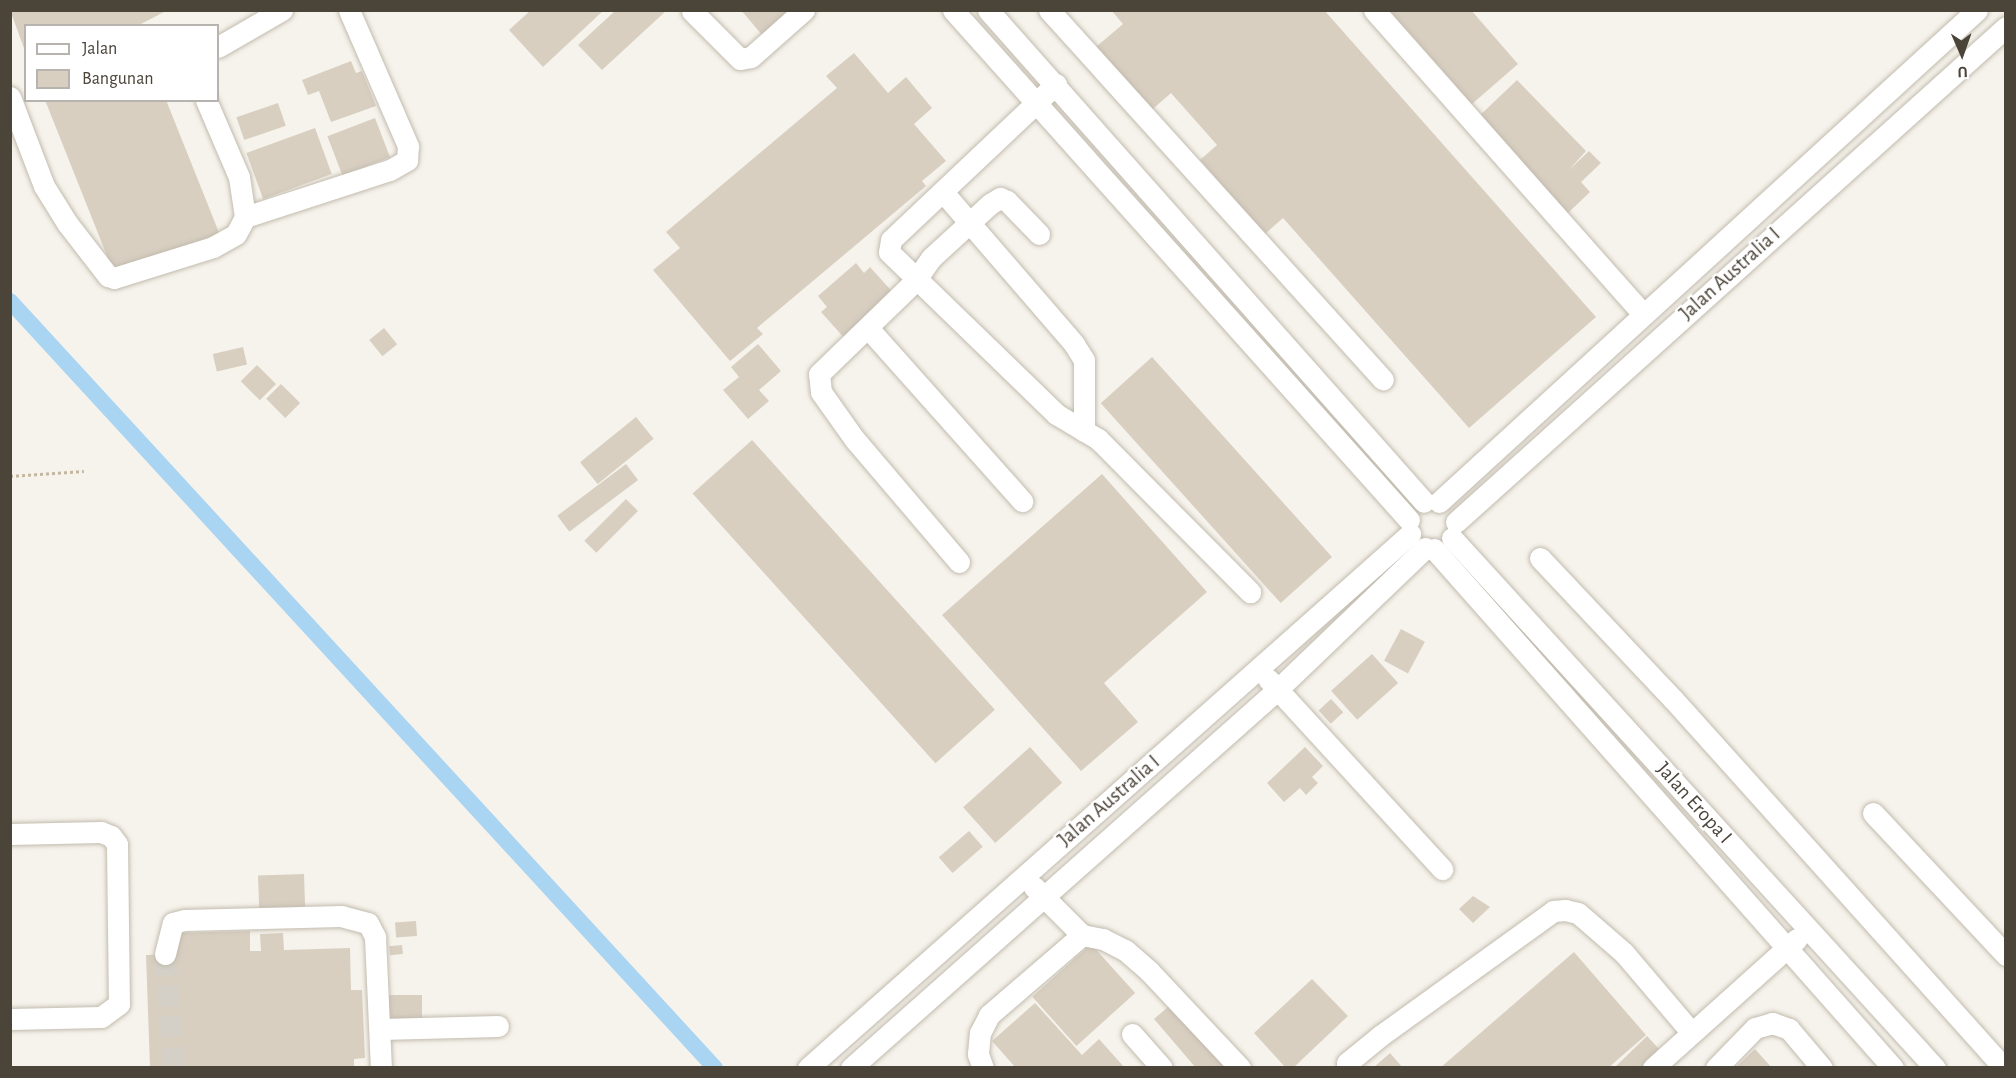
<!DOCTYPE html>
<html>
<head>
<meta charset="utf-8">
<style>
	body { margin:0 }
	#map { position:relative; width:2016px; height:1078px; overflow:hidden; background:#f6f3ec; font-family:"Alegreya Sans",sans-serif }
	div>[style] { position:absolute }
	.canal>* { height:16px; margin:-8px; padding:0 8px; transform-origin:8px; border-radius:8px; background:#a9d4f2 }
	.building>* { inset:0; background:#d8cfc1; transform-origin:0 0 }
	.minor-tunnel>* { height:21px; margin-top:-10.5px; transform-origin:0; background:repeating-linear-gradient(90deg,#d4d0c8 0 21px,transparent 0 31px) }
	.path>* { height:3px; margin-top:-1.5px; transform-origin:0; background:repeating-linear-gradient(90deg,#c4b79f 0 3px,transparent 0 6px) }
	.roads { filter:drop-shadow(0 0 2px #c2bbae) drop-shadow(0 0 2px #c2bbae) }
	.minor>* { height:21px; margin:-10.5px; padding:0 10.5px; transform-origin:10.5px; border-radius:10.5px; background:#fff }
	span { translate:-50% -50%; white-space:nowrap; text-align:center; line-height:1.15; -webkit-text-stroke:4.5px #fff; paint-order:stroke }
	.street-label { font-size:21px; color:#4b4439 }
	.frame { position:absolute; inset:0; border:12px solid #4b4439; pointer-events:none }
	.legend { position:absolute; left:24px; top:24px; width:195px; height:78px; box-sizing:border-box; background:#fff; border:2px solid #b7b4b0; margin:0; padding:8px 10px; list-style:none; font-size:18px; color:#4b4439 }
	.legend li { display:flex; align-items:center; gap:12px; height:30px }
	.legend b { width:30px; border:2px solid #b7b4b0 }
	.north { position:absolute; left:1932px; top:24px; width:60px; height:60px; -webkit-text-stroke:4px #fff; paint-order:stroke; rotate:178deg; font-size:16px; font-weight:700; line-height:24px; text-align:center; color:#4b4439 }
	.north::after { content:''; display:block; margin:auto; width:21px; height:27px; background:#4b4439; clip-path:polygon(50% 0,100% 100%,50% 72%,0 100%) }
</style>
</head>
<body>
<div id="map">
	<div class="canal">
		<div style="left:10px;top:301px;width:1042px;rotate:47.41deg"></div>
	</div>
	<div class="building">
		<div style="clip-path:polygon(10px 10px,166px 10px,166px 11px,137px 26px,26px 26px,25px 51px)"></div>
		<div style="clip-path:polygon(531px 10px,604px 10px,543px 67px,509px 30px)"></div>
		<div style="clip-path:polygon(616px 10px,667px 10px,602px 70px,578px 45px)"></div>
		<div style="clip-path:polygon(741px 10px,790px 10px,762px 35px)"></div>
		<div style="clip-path:polygon(1111px 10px,1324px 10px,1596px 317px,1469px 428px,1283px 218px,1265px 234px,1200px 160px,1217px 145px,1171px 93px,1146px 115px,1090px 52px,1123px 24px)"></div>
		<div style="clip-path:polygon(1389px 10px,1471px 10px,1518px 64px,1472px 104px)"></div>
		<div style="clip-path:polygon(854px 53px,888px 93px,906px 77px,932px 108px,914px 124px,946px 161px,922px 181px,926px 186px,757px 328px,763px 334px,730px 361px,653px 270px,680px 248px,666px 232px,837px 88px,826px 76px)"></div>
		<div style="clip-path:polygon(351px 61px,356px 73px,362px 71px,376px 106px,331px 122px,319px 91px,308px 95px,302px 80px)"></div>
		<div style="clip-path:polygon(1517px 80px,1586px 151px,1569px 170px,1589px 151px,1601px 163px,1581px 182px,1590px 192px,1568px 213px,1476px 119px)"></div>
		<div style="clip-path:polygon(45px 100px,166px 100px,220px 235px,115px 276px)"></div>
		<div style="left:278px;top:103px;width:24px;height:44px;rotate:71deg"></div>
		<div style="left:375px;top:118px;width:42px;height:51px;rotate:69deg"></div>
		<div style="left:315px;top:128px;width:49px;height:73px;rotate:70deg"></div>
		<div style="clip-path:polygon(856px 263px,864px 273px,870px 267px,897px 297px,847px 341px,821px 312px,827px 307px,818px 296px)"></div>
		<div style="left:384px;top:328px;width:21px;height:19px;rotate:51deg"></div>
		<div style="clip-path:polygon(758px 344px,781px 371px,759px 390px,769px 401px,748px 419px,723px 390px,739px 377px,731px 367px)"></div>
		<div style="left:243px;top:347px;width:18px;height:31px;rotate:77deg"></div>
		<div style="left:1152px;top:357px;width:269px;height:69px;rotate:48deg"></div>
		<div style="left:257px;top:365px;width:27px;height:23px;rotate:45deg"></div>
		<div style="left:281px;top:384px;width:27px;height:21px;rotate:45deg"></div>
		<div style="left:636px;top:417px;width:28px;height:72px;rotate:51deg"></div>
		<div style="left:752px;top:440px;width:363px;height:80px;rotate:48deg"></div>
		<div style="left:626px;top:464px;width:20px;height:86px;rotate:53deg"></div>
		<div style="clip-path:polygon(1102px 474px,1207px 592px,1104px 683px,1138px 722px,1081px 771px,942px 615px)"></div>
		<div style="left:626px;top:499px;width:17px;height:59px;rotate:45deg"></div>
		<div style="left:1401px;top:629px;width:27px;height:36px;rotate:28deg"></div>
		<div style="left:1372px;top:654px;width:39px;height:55px;rotate:48deg"></div>
		<div style="left:1331px;top:699px;width:18px;height:17px;rotate:47deg"></div>
		<div style="left:1030px;top:747px;width:48px;height:90px;rotate:48deg"></div>
		<div style="clip-path:polygon(1305px 747px,1323px 766px,1312px 777px,1318px 783px,1306px 795px,1300px 788px,1284px 802px,1267px 783px)"></div>
		<div style="left:969px;top:831px;width:21px;height:40px;rotate:49deg"></div>
		<div style="left:304px;top:874px;width:34px;height:46px;rotate:88deg"></div>
		<div style="clip-path:polygon(1473px 896px,1490px 907px,1473px 923px,1459px 909px)"></div>
		<div style="left:416px;top:921px;width:15px;height:21px;rotate:86deg"></div>
		<div style="clip-path:polygon(250px 931px,250px 951px,261px 951px,260px 934px,283px 933px,284px 950px,350px 948px,351px 990px,362px 990px,365px 1058px,354px 1059px,354px 1068px,150px 1068px,146px 955px,174px 954px,173px 933px)"></div>
		<div style="left:1091px;top:944px;width:66px;height:79px;rotate:48deg"></div>
		<div style="left:402px;top:945px;width:9px;height:13px;rotate:84deg"></div>
		<div style="clip-path:polygon(1574px 952px,1646px 1035px,1608px 1068px,1440px 1068px)"></div>
		<div style="clip-path:polygon(1312px 979px,1348px 1016px,1293px 1068px,1286px 1068px,1254px 1033px)"></div>
		<div style="left:387px;top:995px;width:35px;height:28px"></div>
		<div style="clip-path:polygon(1176px 1000px,1235px 1068px,1196px 1068px,1154px 1019px)"></div>
		<div style="clip-path:polygon(1035px 1003px,1082px 1055px,1099px 1039px,1125px 1068px,1016px 1068px,992px 1041px)"></div>
		<div style="clip-path:polygon(1647px 1036px,1659px 1049px,1640px 1068px,1614px 1068px)"></div>
		<div style="clip-path:polygon(1755px 1049px,1772px 1068px,1735px 1068px)"></div>
		<div style="clip-path:polygon(1390px 1053px,1403px 1068px,1373px 1068px)"></div>
	</div>
	<div class="minor-tunnel">
		<div style="left:165px;top:954px;width:114px;rotate:85.5deg"></div>
	</div>
	<div class="path">
		<div style="left:10px;top:476px;width:74px;rotate:-3.9deg"></div>
	</div>
	<div class="roads">
		<div class="minor">
			<div style="left:953px;top:10px;width:684px;rotate:48.2deg"></div>
			<div style="left:988px;top:10px;width:657px;rotate:48.45deg"></div>
			<div style="left:1049px;top:10px;width:498px;rotate:47.9deg"></div>
			<div style="left:1374px;top:10px;width:405px;rotate:48.5deg"></div>
			<div style="left:692px;top:11px;width:68px;rotate:45deg"></div>
			<div style="left:740px;top:59px;width:11px;rotate:-10deg"></div>
			<div style="left:751px;top:57px;width:71px;rotate:-41.6deg"></div>
			<div style="left:218px;top:47px;width:74px;rotate:-30deg"></div>
			<div style="left:1056px;top:84px;width:227px;rotate:136.6deg"></div>
			<div style="left:891px;top:240px;width:12px;rotate:99deg"></div>
			<div style="left:889px;top:252px;width:233px;rotate:44.1deg"></div>
			<div style="left:1056px;top:414px;width:49px;rotate:30.8deg"></div>
			<div style="left:1098px;top:439px;width:216px;rotate:45.2deg"></div>
			<div style="left:10px;top:97px;width:95px;rotate:69.1deg"></div>
			<div style="left:44px;top:186px;width:44px;rotate:58.1deg"></div>
			<div style="left:67px;top:223px;width:67px;rotate:52.3deg"></div>
			<div style="left:108px;top:276px;width:6px;rotate:18deg"></div>
			<div style="left:114px;top:278px;width:104px;rotate:-17.4deg"></div>
			<div style="left:213px;top:247px;width:26px;rotate:-29deg"></div>
			<div style="left:236px;top:234px;width:19px;rotate:-62deg"></div>
			<div style="left:245px;top:217px;width:40px;rotate:-98.5deg"></div>
			<div style="left:239px;top:177px;width:84px;rotate:-113.2deg"></div>
			<div style="left:943px;top:192px;width:201px;rotate:49.2deg"></div>
			<div style="left:1074px;top:344px;width:19px;rotate:58deg"></div>
			<div style="left:1084px;top:360px;width:71px;rotate:90deg"></div>
			<div style="left:245px;top:217px;width:152px;rotate:-18deg"></div>
			<div style="left:390px;top:170px;width:20px;rotate:-30deg"></div>
			<div style="left:407px;top:160px;width:14px;rotate:-86deg"></div>
			<div style="left:408px;top:146px;width:148px;rotate:-113.5deg"></div>
			<div style="left:868px;top:328px;width:232px;rotate:48.3deg"></div>
			<div style="left:1439px;top:502px;width:729px;rotate:-42.44deg"></div>
			<div style="left:1456px;top:522px;width:740px;rotate:-41.99deg"></div>
			<div style="left:1452px;top:538px;width:717px;rotate:47.66deg"></div>
			<div style="left:1434px;top:549px;width:693px;rotate:48.51deg"></div>
			<div style="left:1540px;top:558px;width:194px;rotate:46.7deg"></div>
			<div style="left:1673px;top:699px;width:496px;rotate:48.1deg"></div>
			<div style="left:959px;top:562px;width:160px;rotate:-130.4deg"></div>
			<div style="left:855px;top:440px;width:59px;rotate:-125.3deg"></div>
			<div style="left:821px;top:392px;width:18px;rotate:-96deg"></div>
			<div style="left:819px;top:374px;width:134px;rotate:-44.1deg"></div>
			<div style="left:915px;top:281px;width:28px;rotate:-55deg"></div>
			<div style="left:931px;top:258px;width:80px;rotate:-42.5deg"></div>
			<div style="left:990px;top:204px;width:12px;rotate:-31deg"></div>
			<div style="left:1000px;top:198px;width:8px;rotate:23deg"></div>
			<div style="left:1007px;top:201px;width:46px;rotate:45.9deg"></div>
			<div style="left:1268px;top:679px;width:258px;rotate:47.5deg"></div>
			<div style="left:1873px;top:813px;width:195px;rotate:46.9deg"></div>
			<div style="left:10px;top:834px;width:91px;rotate:-1.3deg"></div>
			<div style="left:101px;top:832px;width:11px;rotate:22deg"></div>
			<div style="left:111px;top:836px;width:10px;rotate:53deg"></div>
			<div style="left:117px;top:844px;width:160px;rotate:89.3deg"></div>
			<div style="left:119px;top:1004px;width:22px;rotate:144deg"></div>
			<div style="left:101px;top:1017px;width:91px;rotate:178.7deg"></div>
			<div style="left:1034px;top:887px;width:68px;rotate:45deg"></div>
			<div style="left:1082px;top:935px;width:21px;rotate:11deg"></div>
			<div style="left:1103px;top:939px;width:25px;rotate:27deg"></div>
			<div style="left:1125px;top:950px;width:32px;rotate:41deg"></div>
			<div style="left:1149px;top:971px;width:133px;rotate:46.8deg"></div>
			<div style="left:165px;top:954px;width:32px;rotate:-76deg"></div>
			<div style="left:173px;top:923px;width:11px;rotate:-15deg"></div>
			<div style="left:184px;top:920px;width:157px;rotate:-1.5deg"></div>
			<div style="left:341px;top:916px;width:28px;rotate:15deg"></div>
			<div style="left:368px;top:923px;width:16px;rotate:63deg"></div>
			<div style="left:375px;top:937px;width:131px;rotate:87.4deg"></div>
			<div style="left:381px;top:1029px;width:117px;rotate:-1.5deg"></div>
			<div style="left:1132px;top:1034px;width:45px;rotate:48.6deg"></div>
			<div style="left:808px;top:1068px;width:805px;rotate:-41.57deg"></div>
			<div style="left:851px;top:1068px;width:570px;rotate:-41.58deg"></div>
			<div style="left:1277px;top:690px;width:205px;rotate:-43.8deg"></div>
			<div style="left:983px;top:1068px;width:15px;rotate:-110deg"></div>
			<div style="left:978px;top:1054px;width:21px;rotate:-85deg"></div>
			<div style="left:980px;top:1033px;width:20px;rotate:-63deg"></div>
			<div style="left:989px;top:1015px;width:123px;rotate:-40.7deg"></div>
			<div style="left:1348px;top:1068px;width:5px;rotate:-101deg"></div>
			<div style="left:1347px;top:1063px;width:43px;rotate:-39.3deg"></div>
			<div style="left:1380px;top:1036px;width:213px;rotate:-35.8deg"></div>
			<div style="left:1553px;top:911px;width:12px;rotate:-5deg"></div>
			<div style="left:1565px;top:910px;width:13px;rotate:13deg"></div>
			<div style="left:1578px;top:913px;width:61px;rotate:41deg"></div>
			<div style="left:1624px;top:953px;width:104px;rotate:49.7deg"></div>
			<div style="left:1653px;top:1068px;width:193px;rotate:-41.9deg"></div>
			<div style="left:1716px;top:1068px;width:56px;rotate:-45.7deg"></div>
			<div style="left:1755px;top:1028px;width:18px;rotate:-16deg"></div>
			<div style="left:1772px;top:1023px;width:18px;rotate:19deg"></div>
			<div style="left:1789px;top:1029px;width:51px;rotate:49.8deg"></div>
		</div>
	</div>
	<div class="street-label">
		<span style="left:1730px;top:274px;rotate:-42deg">Jalan Australia I</span>
		<span style="left:1109px;top:801px;rotate:-41deg">Jalan Australia I</span>
		<span style="left:1694px;top:803px;rotate:48deg">Jalan Eropa I</span>
	</div>
	<div class="frame"></div>
	<ul class="legend">
	<li><b style="height:8px;background:#fff"></b>Jalan</li>
	<li><b style="height:16px;background:#d8cfc1"></b>Bangunan</li>
	</ul>
	<div class="north">U</div>
</div>
</body>
</html>
